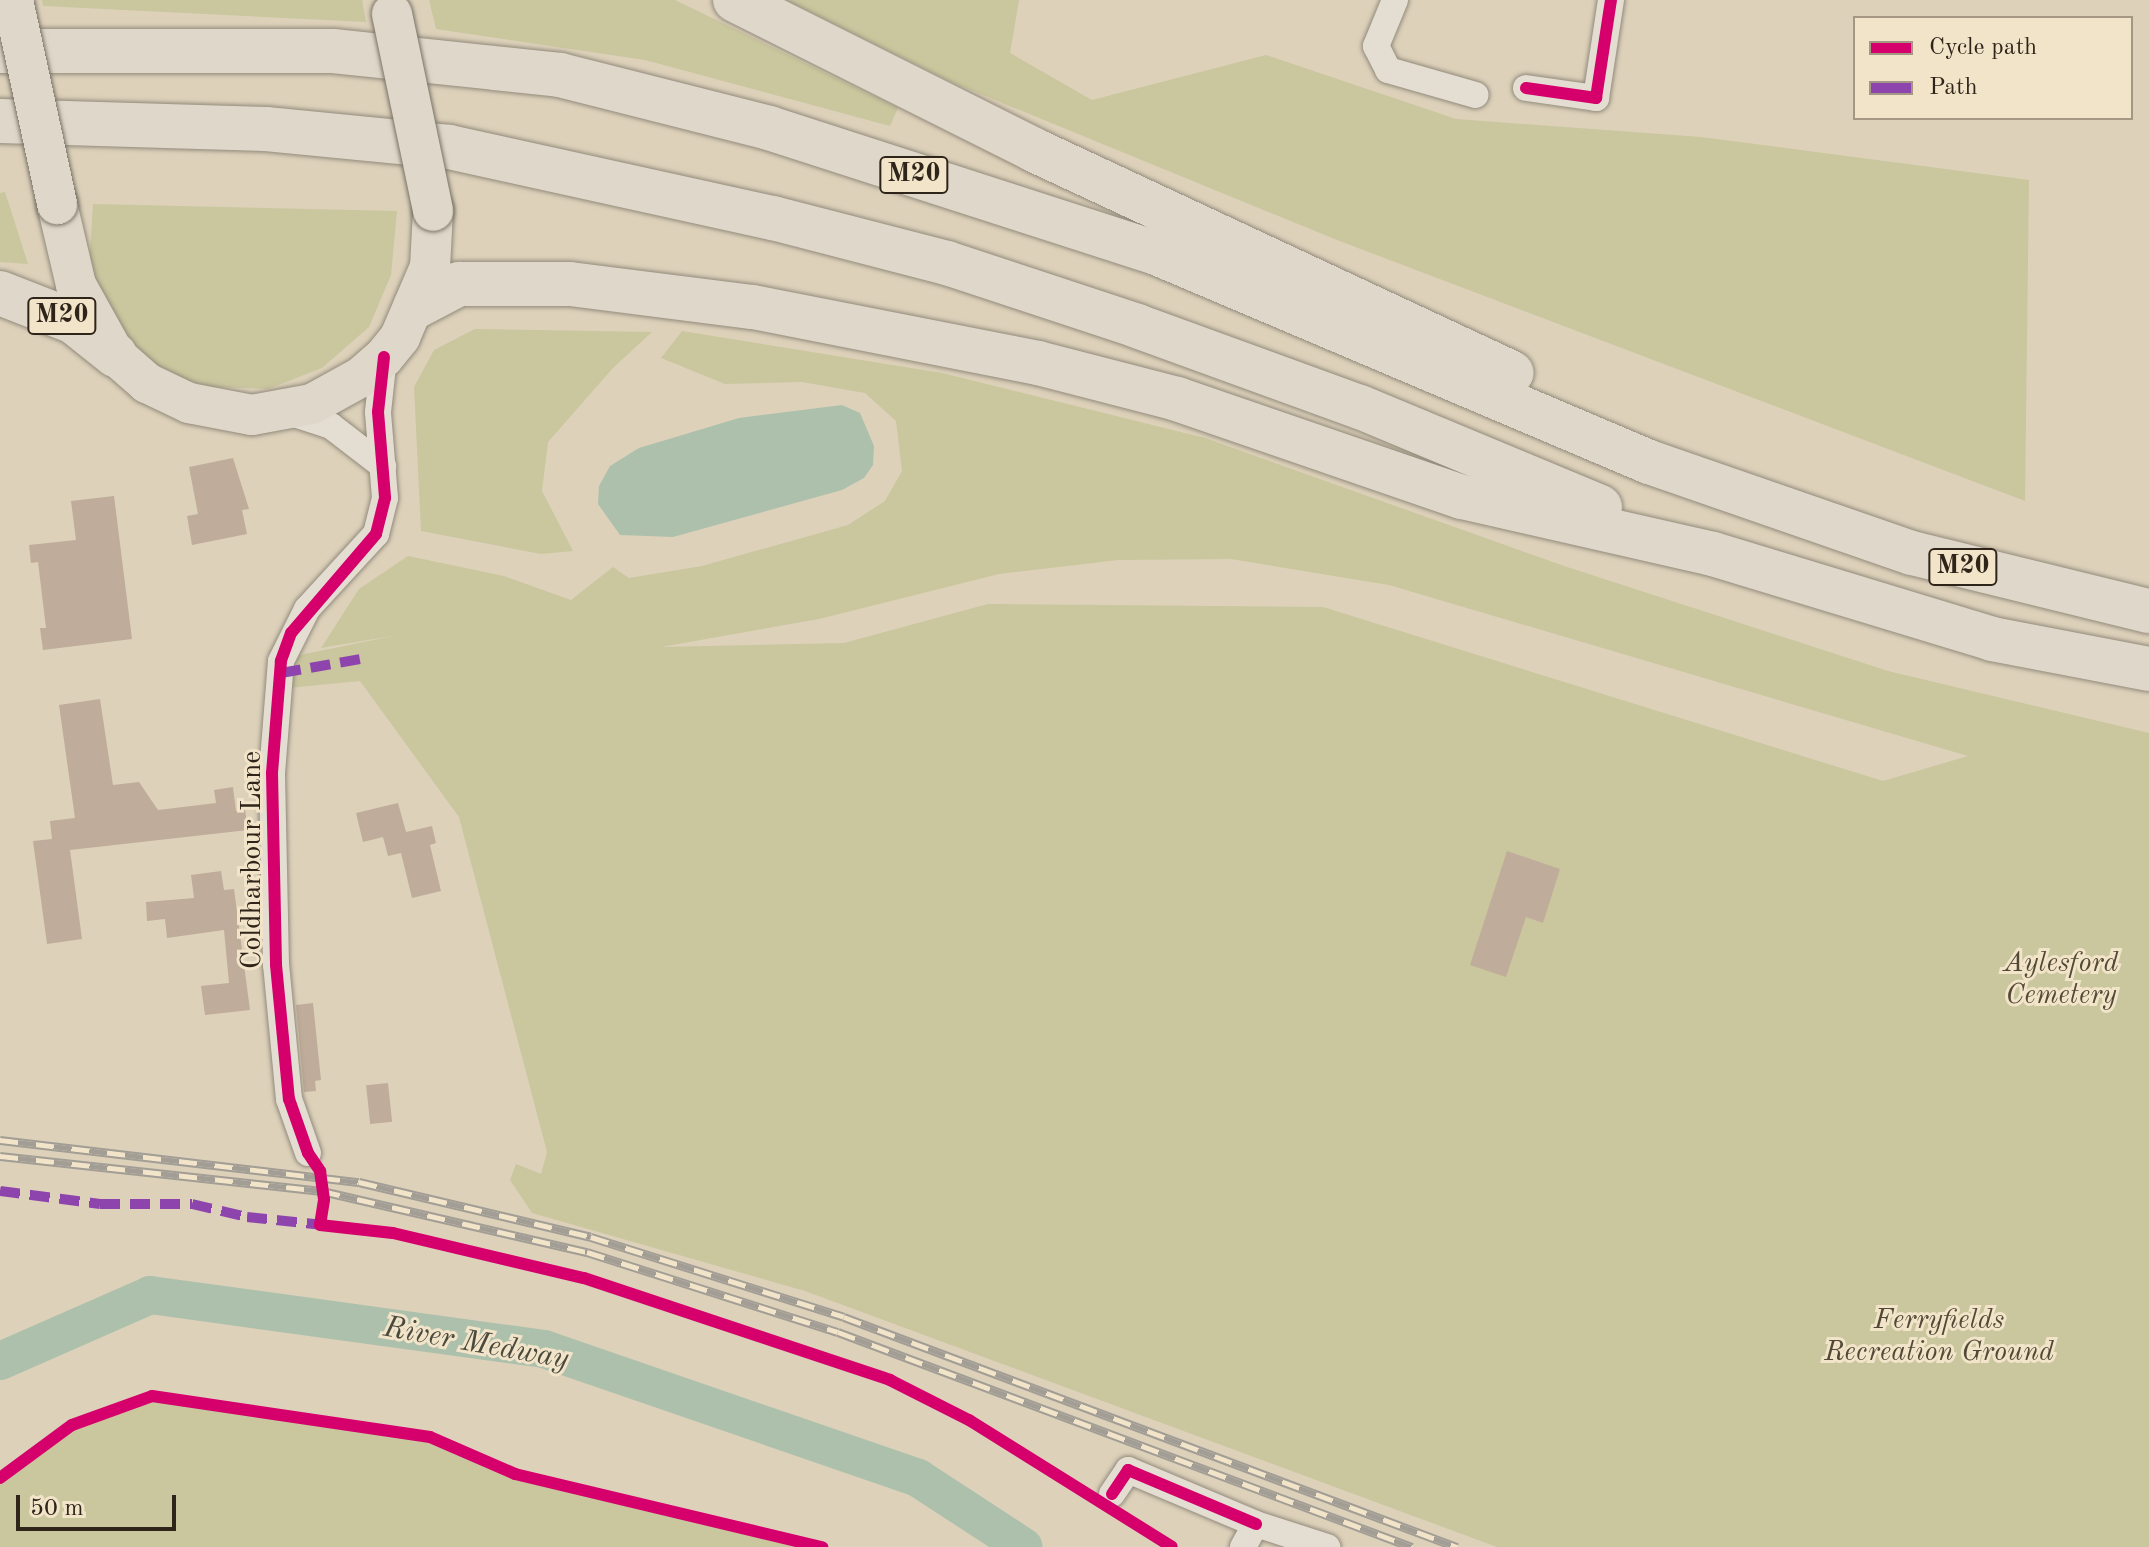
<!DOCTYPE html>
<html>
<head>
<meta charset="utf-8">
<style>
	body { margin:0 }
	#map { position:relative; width:2149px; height:1547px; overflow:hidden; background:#ddd1ba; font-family:"Old Standard TT",serif }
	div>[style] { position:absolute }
	.green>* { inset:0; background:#cac69e }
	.water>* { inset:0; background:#adc0ac }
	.river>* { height:38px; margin:-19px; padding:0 19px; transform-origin:19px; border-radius:19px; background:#adc0ac }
	.building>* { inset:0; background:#bfac9a; transform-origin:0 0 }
	.roads { filter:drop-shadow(0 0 2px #928a7b) drop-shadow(0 0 2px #928a7b) }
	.minor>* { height:26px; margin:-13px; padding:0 13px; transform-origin:13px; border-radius:13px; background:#e4ded2 }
	.primary>* { height:40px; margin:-20px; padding:0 20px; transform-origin:20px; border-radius:20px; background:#dfd8ca }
	.motorway>* { height:44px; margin:-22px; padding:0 22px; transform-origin:22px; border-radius:22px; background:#dfd8ca }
	.rail>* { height:9px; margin-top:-4.5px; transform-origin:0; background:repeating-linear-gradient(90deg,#f2e4c9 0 18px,#a39e95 0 36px); box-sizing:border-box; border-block:2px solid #a39e95 }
	.bridges { filter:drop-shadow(0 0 2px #797266) drop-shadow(0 0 2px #797266) }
	.primary-bridge>* { height:40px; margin:-20px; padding:0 20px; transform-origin:20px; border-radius:20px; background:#dfd8ca }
	.quiet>* { height:10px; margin-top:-5px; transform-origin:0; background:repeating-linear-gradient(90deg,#8e44ad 0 20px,transparent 0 30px) }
	.cycleway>* { height:12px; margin:-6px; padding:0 6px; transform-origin:6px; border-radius:6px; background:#d6006c }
	span { translate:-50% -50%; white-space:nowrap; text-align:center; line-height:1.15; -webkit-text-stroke:6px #f2e4c9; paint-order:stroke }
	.shield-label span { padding:2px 6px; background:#f2e4c9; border:2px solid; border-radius:6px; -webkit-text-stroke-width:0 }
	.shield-label { font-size:26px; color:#2f241a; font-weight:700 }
	.street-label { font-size:28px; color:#2f241a }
	.park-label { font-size:28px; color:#524a36; font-style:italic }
	.water-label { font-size:30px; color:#4a493d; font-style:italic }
	.legend { position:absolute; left:1853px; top:16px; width:280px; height:104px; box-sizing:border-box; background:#f2e4c9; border:2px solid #a49783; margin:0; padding:10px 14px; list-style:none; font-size:24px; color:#2f241a }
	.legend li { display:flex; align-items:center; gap:16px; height:40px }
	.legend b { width:40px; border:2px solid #a49783 }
	.scale { position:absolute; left:16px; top:1495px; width:160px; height:36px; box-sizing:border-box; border:4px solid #2f241a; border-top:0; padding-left:10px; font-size:24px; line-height:28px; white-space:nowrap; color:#2f241a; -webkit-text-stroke:6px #f2e4c9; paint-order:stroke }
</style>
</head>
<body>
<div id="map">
	<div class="green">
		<div style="clip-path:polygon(42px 0,362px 0,366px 22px,43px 6px)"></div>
		<div style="clip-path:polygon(429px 0,675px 0,898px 108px,890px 126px,645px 60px,436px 29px)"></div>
		<div style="clip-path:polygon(787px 0,1019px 0,1010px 53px,1092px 100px,1266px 55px,1456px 119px,1701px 137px,2029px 180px,2025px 501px,1337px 240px,956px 84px)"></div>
		<div style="clip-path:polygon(5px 192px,28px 264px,0 262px,0 193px)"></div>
		<div style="clip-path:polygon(93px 204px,397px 211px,391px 275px,369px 327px,322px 368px,268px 389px,212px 387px,180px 379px,141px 357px,107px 317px,89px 270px)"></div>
		<div style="clip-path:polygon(475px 329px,652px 332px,613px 368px,548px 442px,542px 491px,573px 551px,541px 554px,421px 531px,414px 387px,434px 350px)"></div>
		<div style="clip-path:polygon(evenodd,682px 331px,942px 373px,1205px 438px,1564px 566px,1888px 671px,2149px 733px,2149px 1547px,1497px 1547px,805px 1291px,532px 1213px,510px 1180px,516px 1164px,541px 1174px,547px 1152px,459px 817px,360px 681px,288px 688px,290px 657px,398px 635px,321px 648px,359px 589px,408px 556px,504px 576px,571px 600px,613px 567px,629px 578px,702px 566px,848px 525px,885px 501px,902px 471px,896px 421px,865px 393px,802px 382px,725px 384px,661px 358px,682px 331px,1231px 559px,1389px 585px,1968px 756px,1883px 781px,1323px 607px,988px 604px,844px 643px,661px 647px,819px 619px,999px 574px,1118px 560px,1231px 559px)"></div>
		<div style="clip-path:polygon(152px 1396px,430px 1437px,515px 1474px,822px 1547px,0 1547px,0 1478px,72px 1425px)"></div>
	</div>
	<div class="water">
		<div style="clip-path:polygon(842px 405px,860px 413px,874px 446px,873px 465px,864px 478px,842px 490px,673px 537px,620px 535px,598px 504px,599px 486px,610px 466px,639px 448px,739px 418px)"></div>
	</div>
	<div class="river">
		<div style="left:0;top:1361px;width:164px;rotate:-23.7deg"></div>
		<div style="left:150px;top:1295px;width:398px;rotate:7.8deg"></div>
		<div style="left:544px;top:1349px;width:396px;rotate:19deg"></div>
		<div style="left:918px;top:1478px;width:126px;rotate:33.1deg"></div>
	</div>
	<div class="building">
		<div style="clip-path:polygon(233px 458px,249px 509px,242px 510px,247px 534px,192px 545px,187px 516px,198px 514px,189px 467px)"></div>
		<div style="clip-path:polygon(114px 496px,132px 639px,43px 650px,40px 628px,46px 628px,38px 562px,31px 563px,29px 545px,76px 540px,71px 501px)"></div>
		<div style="clip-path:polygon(100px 699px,113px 785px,139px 782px,158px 810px,216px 803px,214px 790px,233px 787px,236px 811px,245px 810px,248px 830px,70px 850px,82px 939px,47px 944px,33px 841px,52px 839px,50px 821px,75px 818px,59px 705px)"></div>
		<div style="clip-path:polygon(398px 803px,406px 832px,432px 826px,436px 843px,430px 845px,441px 891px,412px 898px,401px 853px,388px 856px,383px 837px,363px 842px,356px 813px)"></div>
		<div style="clip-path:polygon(1507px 851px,1560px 869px,1543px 923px,1526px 917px,1506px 977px,1470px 965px)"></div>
		<div style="clip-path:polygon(221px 871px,224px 890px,234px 889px,250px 1010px,205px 1015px,201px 986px,229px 983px,224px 930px,167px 938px,165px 919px,147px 921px,146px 902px,194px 898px,191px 875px)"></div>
		<div style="clip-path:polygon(313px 1003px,321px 1080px,315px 1081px,316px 1091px,304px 1092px,296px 1005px)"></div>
		<div style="left:388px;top:1083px;width:39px;height:22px;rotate:84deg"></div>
	</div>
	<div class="roads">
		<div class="minor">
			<div style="left:1395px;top:0;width:50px;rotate:112.4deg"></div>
			<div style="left:1376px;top:46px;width:27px;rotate:63deg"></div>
			<div style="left:1388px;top:70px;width:91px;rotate:15.9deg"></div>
			<div style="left:1526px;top:88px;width:71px;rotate:8.1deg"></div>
			<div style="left:1596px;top:98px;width:99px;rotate:-81.3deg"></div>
			<div style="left:288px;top:412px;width:45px;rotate:18deg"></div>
			<div style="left:331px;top:426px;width:66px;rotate:37.6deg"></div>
			<div style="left:308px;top:1153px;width:57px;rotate:-109.4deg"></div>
			<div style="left:289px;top:1099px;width:135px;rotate:-95.5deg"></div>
			<div style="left:276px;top:965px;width:192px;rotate:-91.2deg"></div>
			<div style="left:272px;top:773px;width:112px;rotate:-85.4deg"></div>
			<div style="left:281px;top:661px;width:58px;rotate:-63.4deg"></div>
			<div style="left:307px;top:609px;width:102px;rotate:-47.4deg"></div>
			<div style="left:376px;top:534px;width:37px;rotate:-76deg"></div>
			<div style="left:385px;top:498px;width:86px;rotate:-94.7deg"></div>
			<div style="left:378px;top:412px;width:55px;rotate:-83.8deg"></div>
			<div style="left:1112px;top:1494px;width:29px;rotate:-56deg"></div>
			<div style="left:1128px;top:1470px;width:139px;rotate:22.9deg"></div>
			<div style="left:1243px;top:1547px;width:26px;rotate:-61deg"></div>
			<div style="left:1256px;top:1524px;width:75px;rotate:17.9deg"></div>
		</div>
		<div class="primary">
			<div style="left:57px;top:204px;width:83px;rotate:76.8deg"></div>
			<div style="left:76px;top:285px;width:80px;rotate:60.9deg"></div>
			<div style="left:115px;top:355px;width:43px;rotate:41.2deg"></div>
			<div style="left:147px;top:383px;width:47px;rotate:25.5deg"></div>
			<div style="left:189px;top:403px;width:64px;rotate:10.8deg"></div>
			<div style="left:252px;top:415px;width:61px;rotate:-10.4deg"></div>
			<div style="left:312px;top:404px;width:56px;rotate:-28.9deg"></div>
			<div style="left:361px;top:377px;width:30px;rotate:-41deg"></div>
			<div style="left:384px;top:357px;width:26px;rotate:-51deg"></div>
			<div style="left:400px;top:337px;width:76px;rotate:-66.8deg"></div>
			<div style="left:430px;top:267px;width:56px;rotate:-86.9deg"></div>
		</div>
		<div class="motorway">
			<div style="left:735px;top:0;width:335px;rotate:26.6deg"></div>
			<div style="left:1034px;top:150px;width:527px;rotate:25.01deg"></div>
			<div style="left:0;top:51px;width:333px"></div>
			<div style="left:333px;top:51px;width:228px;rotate:6deg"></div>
			<div style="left:560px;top:75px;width:216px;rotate:14.2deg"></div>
			<div style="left:769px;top:128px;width:404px;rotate:17.9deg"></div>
			<div style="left:1154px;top:252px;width:538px;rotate:22.99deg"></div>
			<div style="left:1649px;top:462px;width:278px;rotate:19.1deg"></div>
			<div style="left:1912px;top:553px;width:244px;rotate:13.8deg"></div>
			<div style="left:0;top:121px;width:266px;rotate:1.7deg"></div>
			<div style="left:266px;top:129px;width:184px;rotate:5.6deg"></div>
			<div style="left:449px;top:147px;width:332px;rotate:12.4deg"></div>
			<div style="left:773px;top:218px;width:180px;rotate:14.5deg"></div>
			<div style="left:947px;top:263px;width:200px;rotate:18.3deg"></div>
			<div style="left:1137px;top:326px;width:237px;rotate:20deg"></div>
			<div style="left:1360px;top:407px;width:260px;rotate:22.6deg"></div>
			<div style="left:0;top:293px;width:79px;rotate:21.4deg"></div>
			<div style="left:74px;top:322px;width:53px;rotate:38.8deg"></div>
			<div style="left:415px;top:307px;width:50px;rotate:-27.6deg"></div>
			<div style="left:459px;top:284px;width:111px"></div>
			<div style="left:570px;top:284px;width:184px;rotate:7.2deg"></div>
			<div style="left:753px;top:307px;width:290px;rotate:11.1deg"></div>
			<div style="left:1038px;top:363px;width:144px;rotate:14.5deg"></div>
			<div style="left:1177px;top:399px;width:301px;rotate:19deg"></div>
			<div style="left:1462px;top:497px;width:257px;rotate:12.8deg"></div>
			<div style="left:1713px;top:554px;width:292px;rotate:16.9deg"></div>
			<div style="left:1992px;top:639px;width:160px;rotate:10.8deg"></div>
		</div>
	</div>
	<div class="rail">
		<div style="left:0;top:1140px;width:361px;rotate:6.7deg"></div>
		<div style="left:359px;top:1182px;width:238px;rotate:13.3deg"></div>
		<div style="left:591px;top:1237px;width:265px;rotate:17.5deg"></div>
		<div style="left:844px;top:1317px;width:655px;rotate:20.57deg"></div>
		<div style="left:0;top:1156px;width:324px;rotate:6.2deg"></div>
		<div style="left:322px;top:1191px;width:272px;rotate:13deg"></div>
		<div style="left:587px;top:1252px;width:263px;rotate:17.7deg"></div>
		<div style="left:838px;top:1332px;width:613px;rotate:20.53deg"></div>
	</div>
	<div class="bridges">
		<div class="primary-bridge">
			<div style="left:13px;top:0;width:209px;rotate:77.8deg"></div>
			<div style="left:392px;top:14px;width:201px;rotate:78.2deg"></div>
		</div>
	</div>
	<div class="quiet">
		<div style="left:281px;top:673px;width:80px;rotate:-10deg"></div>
		<div style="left:0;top:1191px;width:101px;rotate:7.4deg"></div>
		<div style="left:100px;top:1204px;width:92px"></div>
		<div style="left:192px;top:1204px;width:57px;rotate:13.3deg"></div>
		<div style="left:247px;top:1217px;width:77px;rotate:5.9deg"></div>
	</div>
	<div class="cycleway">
		<div style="left:1526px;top:88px;width:71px;rotate:8.1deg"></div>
		<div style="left:1596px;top:98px;width:99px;rotate:-81.3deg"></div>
		<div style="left:384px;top:357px;width:55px;rotate:96.2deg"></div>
		<div style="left:378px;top:412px;width:86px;rotate:85.3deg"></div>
		<div style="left:385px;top:498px;width:37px;rotate:104deg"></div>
		<div style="left:376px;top:534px;width:130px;rotate:130.6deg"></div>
		<div style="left:291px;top:633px;width:30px;rotate:110deg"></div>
		<div style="left:281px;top:661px;width:112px;rotate:94.6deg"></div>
		<div style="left:272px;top:773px;width:192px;rotate:88.8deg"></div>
		<div style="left:276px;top:965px;width:135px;rotate:84.5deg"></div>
		<div style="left:289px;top:1099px;width:57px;rotate:70.6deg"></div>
		<div style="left:308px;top:1153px;width:22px;rotate:56deg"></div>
		<div style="left:320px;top:1171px;width:29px;rotate:82deg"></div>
		<div style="left:324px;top:1200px;width:25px;rotate:99deg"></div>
		<div style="left:320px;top:1225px;width:73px;rotate:6.3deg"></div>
		<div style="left:393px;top:1233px;width:196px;rotate:13.3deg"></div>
		<div style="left:584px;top:1278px;width:323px;rotate:18.4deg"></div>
		<div style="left:890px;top:1380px;width:89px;rotate:26.9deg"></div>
		<div style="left:969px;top:1420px;width:239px;rotate:32deg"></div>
		<div style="left:0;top:1478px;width:89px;rotate:-36.4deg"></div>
		<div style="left:72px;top:1425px;width:85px;rotate:-19.9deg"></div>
		<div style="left:152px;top:1396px;width:281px;rotate:8.4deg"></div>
		<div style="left:430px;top:1437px;width:93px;rotate:23.5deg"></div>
		<div style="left:515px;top:1474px;width:316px;rotate:13.4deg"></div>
		<div style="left:1112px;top:1494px;width:29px;rotate:-56deg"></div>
		<div style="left:1128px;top:1470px;width:139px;rotate:22.9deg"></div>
	</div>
	<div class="shield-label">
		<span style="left:914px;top:175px">M20</span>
		<span style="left:62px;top:316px">M20</span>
		<span style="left:1963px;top:567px">M20</span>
	</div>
	<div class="street-label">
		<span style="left:253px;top:860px;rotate:-90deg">Coldharbour Lane</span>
	</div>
	<div class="park-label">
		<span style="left:2061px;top:980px">Aylesford<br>Cemetery</span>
		<span style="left:1939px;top:1337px">Ferryfields<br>Recreation Ground</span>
	</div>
	<div class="water-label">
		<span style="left:476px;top:1344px;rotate:10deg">River Medway</span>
	</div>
	<ul class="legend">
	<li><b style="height:10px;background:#d6006c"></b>Cycle path</li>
	<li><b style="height:10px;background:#8e44ad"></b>Path</li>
	</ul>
	<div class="scale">50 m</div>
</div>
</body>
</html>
